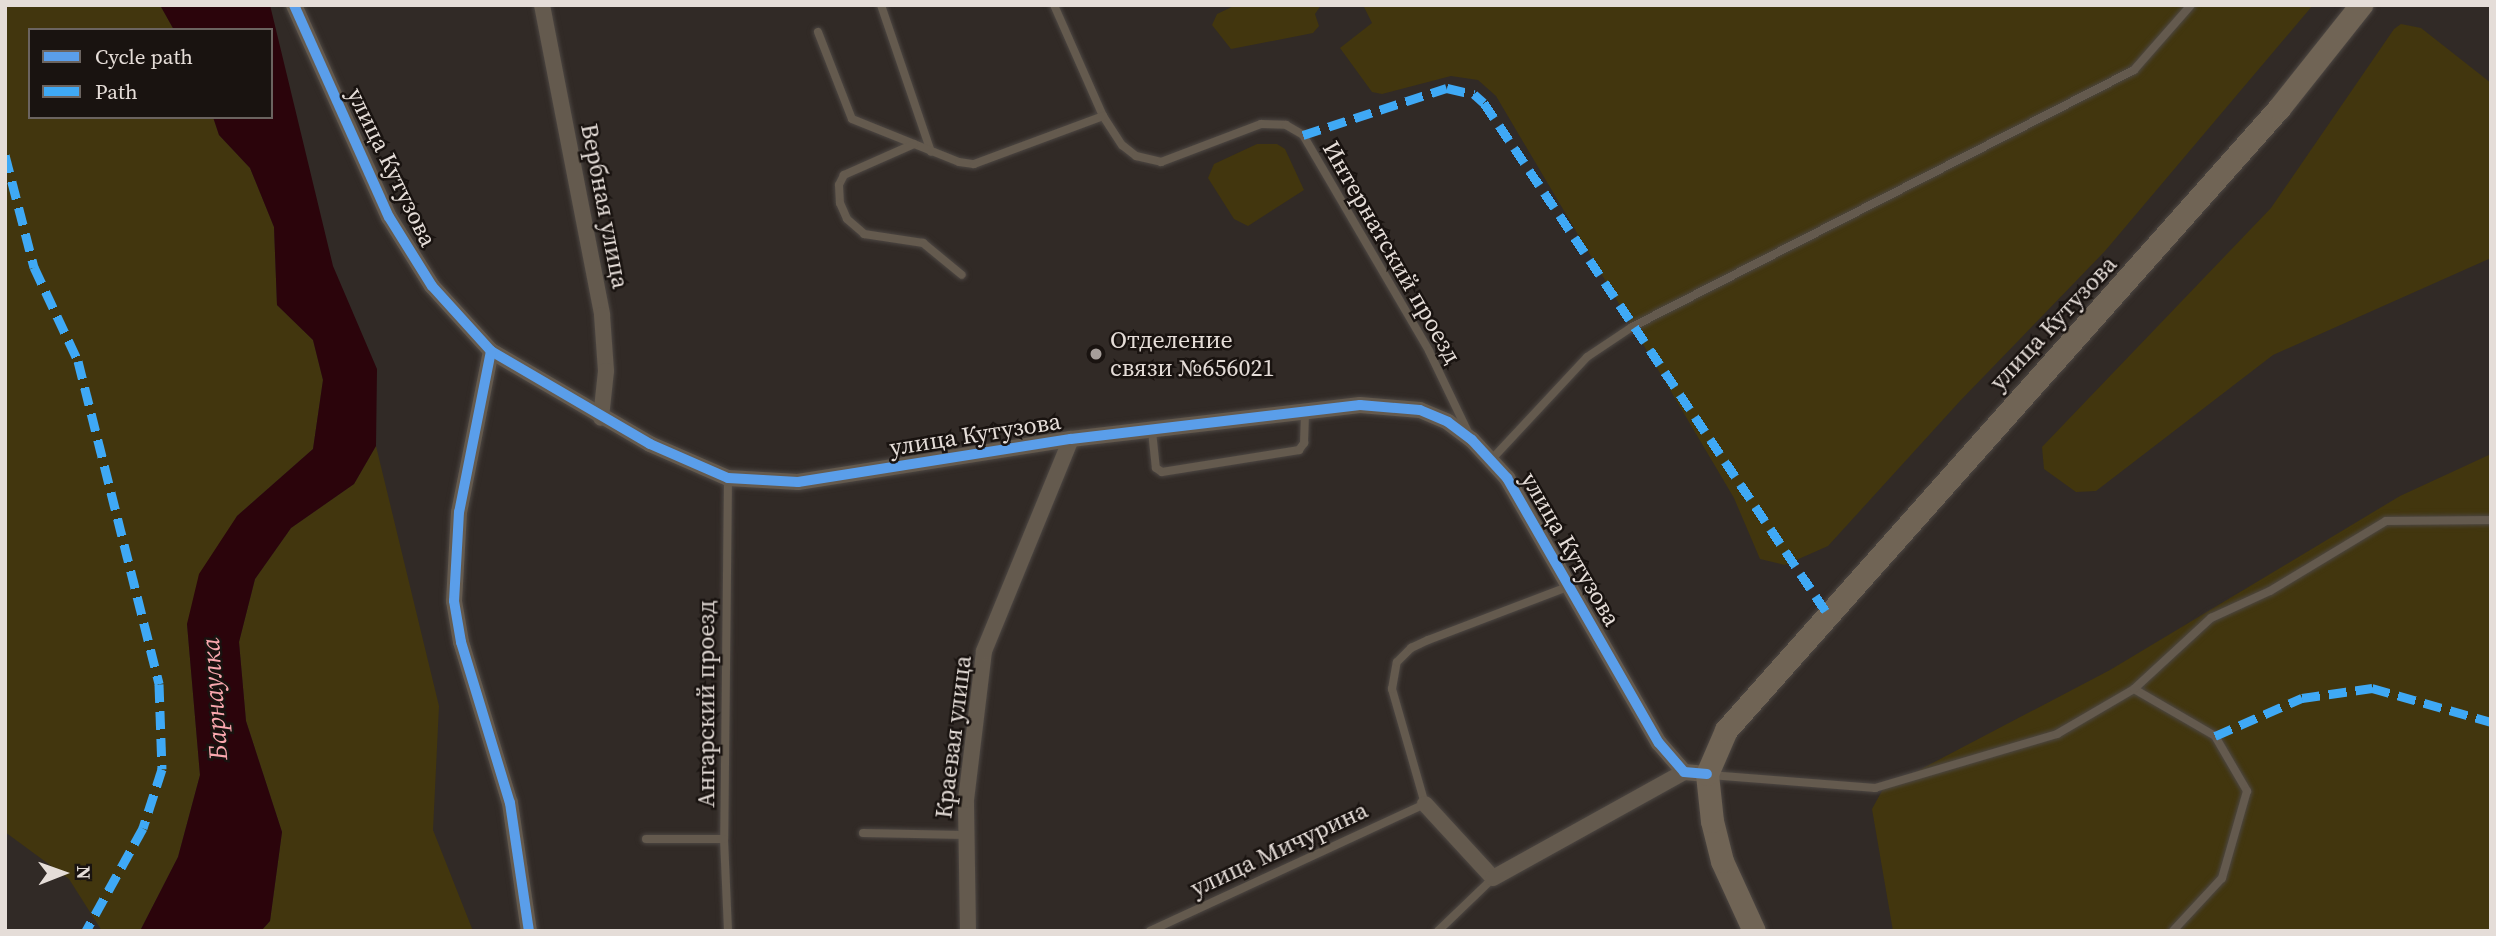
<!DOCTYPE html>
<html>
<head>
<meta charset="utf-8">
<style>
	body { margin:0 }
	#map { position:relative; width:2496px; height:936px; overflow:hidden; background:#312a26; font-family:"Source Serif 4",serif }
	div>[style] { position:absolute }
	.green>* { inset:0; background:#42360e }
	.water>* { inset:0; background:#2b040b }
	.roads { filter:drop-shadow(0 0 2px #4d4743) drop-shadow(0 0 2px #4d4743) }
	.service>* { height:8px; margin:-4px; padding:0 4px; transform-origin:4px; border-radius:4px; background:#645a4e }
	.minor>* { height:16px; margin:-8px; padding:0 8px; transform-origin:8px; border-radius:8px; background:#645a4e }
	.secondary>* { height:23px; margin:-11.5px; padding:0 11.5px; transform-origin:11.5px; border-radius:11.5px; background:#706455 }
	.quiet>* { height:9px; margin-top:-4.5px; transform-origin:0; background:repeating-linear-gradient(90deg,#3fa9f5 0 18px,transparent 0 27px) }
	.cycleway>* { height:10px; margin:-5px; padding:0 5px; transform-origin:5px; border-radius:5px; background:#5a9eea }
	.dots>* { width:19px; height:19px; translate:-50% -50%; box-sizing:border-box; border:4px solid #191310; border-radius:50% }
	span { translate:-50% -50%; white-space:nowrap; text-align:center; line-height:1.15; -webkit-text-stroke:5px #191310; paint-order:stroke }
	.street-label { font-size:24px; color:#e5ddd8 }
	.poi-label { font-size:24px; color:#e5ddd8 }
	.left { translate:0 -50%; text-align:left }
	.water-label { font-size:26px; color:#f9a7ae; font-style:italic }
	.frame { position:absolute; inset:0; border:7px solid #e5ddd8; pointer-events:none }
	.legend { position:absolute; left:28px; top:28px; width:245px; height:91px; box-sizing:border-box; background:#191310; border:2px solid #6b6460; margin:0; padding:9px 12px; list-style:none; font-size:21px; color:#e5ddd8 }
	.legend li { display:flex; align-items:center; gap:14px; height:35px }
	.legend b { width:35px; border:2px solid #6b6460 }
	.north { position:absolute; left:28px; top:838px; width:70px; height:70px; -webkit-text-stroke:5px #191310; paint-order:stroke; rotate:89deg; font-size:19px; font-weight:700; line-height:28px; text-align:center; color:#e5ddd8 }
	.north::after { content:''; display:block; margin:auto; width:24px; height:32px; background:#e5ddd8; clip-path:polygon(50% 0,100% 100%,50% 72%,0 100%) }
</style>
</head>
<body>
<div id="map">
	<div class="green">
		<div style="clip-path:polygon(5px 5px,160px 5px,174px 30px,30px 30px,30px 117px,213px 117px,219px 135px,250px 168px,274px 227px,277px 305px,313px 340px,323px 380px,313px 449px,237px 516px,187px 624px,200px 775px,178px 857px,140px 931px,102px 931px,69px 879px,5px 832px)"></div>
		<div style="clip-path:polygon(1236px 5px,1321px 5px,1315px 14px,1319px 26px,1313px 33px,1231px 49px,1212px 25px,1217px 14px)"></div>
		<div style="clip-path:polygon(1363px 5px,2313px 5px,2105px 251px,1960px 401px,1828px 546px,1785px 565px,1760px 559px,1734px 498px,1496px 96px,1478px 80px,1451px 76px,1382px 94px,1372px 92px,1340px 48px,1372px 23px)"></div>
		<div style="clip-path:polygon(2401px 24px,2421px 28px,2491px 83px,2491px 258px,2273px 355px,2096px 491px,2076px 492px,2044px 469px,2042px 447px,2271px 208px,2394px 29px)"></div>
		<div style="clip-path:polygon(1257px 144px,1277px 144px,1285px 149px,1304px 190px,1248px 226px,1234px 219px,1208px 178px,1214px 164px)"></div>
		<div style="clip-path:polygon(376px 446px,439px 706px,433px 830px,473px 931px,261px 931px,270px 921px,282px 832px,246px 721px,239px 642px,255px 579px,291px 528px,354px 484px)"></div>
		<div style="clip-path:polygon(2491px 454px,2491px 931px,1893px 931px,1872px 809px,1883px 789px,2110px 670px,2400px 496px)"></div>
	</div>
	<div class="water">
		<div style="clip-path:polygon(160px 5px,270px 5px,333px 266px,377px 369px,376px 446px,354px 484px,291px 528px,255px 579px,239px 642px,246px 721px,282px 832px,270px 921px,261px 931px,140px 931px,178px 857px,200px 775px,187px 624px,199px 574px,237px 516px,313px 449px,323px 380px,313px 340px,277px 305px,274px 227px,250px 168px,219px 135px,213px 117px,271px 117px,271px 30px,174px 30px)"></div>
	</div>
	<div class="roads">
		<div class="service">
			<div style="left:881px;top:5px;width:155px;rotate:71.2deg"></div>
			<div style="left:1054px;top:5px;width:121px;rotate:66.2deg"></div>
			<div style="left:1103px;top:116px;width:35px;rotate:57deg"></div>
			<div style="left:1122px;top:145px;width:18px;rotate:38deg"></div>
			<div style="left:1136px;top:156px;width:26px;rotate:13deg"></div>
			<div style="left:1161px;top:162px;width:107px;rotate:-20.8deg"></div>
			<div style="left:1261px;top:124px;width:25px;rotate:2deg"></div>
			<div style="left:1286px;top:125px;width:20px;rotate:30deg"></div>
			<div style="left:1303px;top:135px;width:250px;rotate:59.7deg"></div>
			<div style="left:1429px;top:351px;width:92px;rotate:64.3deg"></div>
			<div style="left:818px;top:32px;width:93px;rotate:68.7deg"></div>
			<div style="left:852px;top:119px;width:115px;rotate:21.9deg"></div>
			<div style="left:959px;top:162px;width:15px;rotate:8deg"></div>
			<div style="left:974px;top:164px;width:138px;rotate:-20.4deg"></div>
			<div style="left:914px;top:144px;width:77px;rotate:156.1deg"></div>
			<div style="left:844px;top:175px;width:11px;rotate:117deg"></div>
			<div style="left:839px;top:185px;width:18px;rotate:87deg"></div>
			<div style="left:840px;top:203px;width:17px;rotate:66deg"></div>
			<div style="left:847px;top:219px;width:23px;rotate:41deg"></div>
			<div style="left:864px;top:234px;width:60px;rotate:8.7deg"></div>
			<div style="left:923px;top:243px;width:50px;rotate:39.4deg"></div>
			<div style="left:1152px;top:431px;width:37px;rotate:84deg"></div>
			<div style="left:1156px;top:468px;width:7px;rotate:34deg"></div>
			<div style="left:1162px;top:472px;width:139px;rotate:-9.1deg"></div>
			<div style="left:1299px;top:450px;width:9px;rotate:-54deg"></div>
			<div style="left:1304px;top:443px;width:31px;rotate:-88deg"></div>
			<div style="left:1491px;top:460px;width:141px;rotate:-47deg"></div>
			<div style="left:1587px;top:357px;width:54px;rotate:-33.7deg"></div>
			<div style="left:1632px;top:327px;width:564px;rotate:-27.11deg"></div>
			<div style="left:2134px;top:70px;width:86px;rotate:-48.8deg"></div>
			<div style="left:728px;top:478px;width:361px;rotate:90.6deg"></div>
			<div style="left:724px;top:839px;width:92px;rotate:87.5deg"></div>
			<div style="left:2134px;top:689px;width:94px;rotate:30.1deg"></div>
			<div style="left:2215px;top:736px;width:64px;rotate:59.8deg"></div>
			<div style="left:2247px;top:791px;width:91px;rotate:106deg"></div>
			<div style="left:2222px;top:878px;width:72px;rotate:132.8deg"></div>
			<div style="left:1710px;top:775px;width:166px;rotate:4.5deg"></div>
			<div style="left:1875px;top:788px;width:190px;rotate:-16.5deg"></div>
			<div style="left:2057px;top:734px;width:89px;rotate:-30.3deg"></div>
			<div style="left:2134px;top:689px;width:105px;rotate:-42.7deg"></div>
			<div style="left:2211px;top:618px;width:65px;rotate:-24.6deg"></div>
			<div style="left:2270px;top:591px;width:135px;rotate:-31.1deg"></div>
			<div style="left:2386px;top:521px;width:105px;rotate:-0.5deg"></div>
			<div style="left:863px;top:833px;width:102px;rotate:1.1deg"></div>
			<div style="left:646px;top:839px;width:78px"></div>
			<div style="left:1150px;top:931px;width:303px;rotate:-24.8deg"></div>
			<div style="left:1425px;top:804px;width:120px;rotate:-106deg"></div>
			<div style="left:1392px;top:689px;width:27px;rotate:-80deg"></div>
			<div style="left:1397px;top:662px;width:20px;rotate:-45deg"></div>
			<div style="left:1411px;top:648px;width:19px;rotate:-25deg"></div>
			<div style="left:1428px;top:640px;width:152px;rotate:-20.8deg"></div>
			<div style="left:1438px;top:931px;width:76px;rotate:-43.9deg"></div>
		</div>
		<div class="minor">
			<div style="left:294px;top:5px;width:232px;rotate:65.9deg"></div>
			<div style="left:389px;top:217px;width:81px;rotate:58.1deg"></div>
			<div style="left:432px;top:286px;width:88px;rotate:47.8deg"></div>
			<div style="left:491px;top:351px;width:184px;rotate:30.3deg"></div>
			<div style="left:650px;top:444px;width:85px;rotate:23.6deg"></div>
			<div style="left:728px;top:478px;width:70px;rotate:3.3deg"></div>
			<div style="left:798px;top:482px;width:276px;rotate:-9deg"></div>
			<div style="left:1071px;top:439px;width:291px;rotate:-6.7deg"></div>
			<div style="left:1360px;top:405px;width:60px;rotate:4.8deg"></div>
			<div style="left:1420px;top:410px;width:30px;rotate:23deg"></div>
			<div style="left:1448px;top:422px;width:30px;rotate:37deg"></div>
			<div style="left:1472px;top:440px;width:52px;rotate:47.4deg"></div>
			<div style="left:1507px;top:478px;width:305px;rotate:60.2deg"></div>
			<div style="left:1659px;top:743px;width:38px;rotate:49deg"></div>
			<div style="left:1684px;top:772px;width:23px;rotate:5deg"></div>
			<div style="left:542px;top:5px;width:316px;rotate:79deg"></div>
			<div style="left:602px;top:315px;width:56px;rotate:85.9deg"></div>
			<div style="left:606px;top:371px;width:47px;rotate:96.1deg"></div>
			<div style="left:491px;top:351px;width:164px;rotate:101.2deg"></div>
			<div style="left:459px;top:512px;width:89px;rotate:93.2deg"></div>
			<div style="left:454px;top:601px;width:42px;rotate:80.3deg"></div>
			<div style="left:461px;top:642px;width:168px;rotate:73.1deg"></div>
			<div style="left:510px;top:803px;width:129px;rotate:81.6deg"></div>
			<div style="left:1425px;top:804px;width:100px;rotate:47.4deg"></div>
			<div style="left:1493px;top:878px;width:218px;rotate:-29deg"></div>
			<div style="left:968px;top:931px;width:131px;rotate:-90.9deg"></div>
			<div style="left:966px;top:800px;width:150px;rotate:-83.1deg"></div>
			<div style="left:984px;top:651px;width:229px;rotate:-67.7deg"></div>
		</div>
		<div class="secondary">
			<div style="left:1754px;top:931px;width:77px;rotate:-114.6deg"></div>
			<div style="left:1722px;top:861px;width:41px;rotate:-104deg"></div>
			<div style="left:1712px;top:821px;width:47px;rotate:-96.1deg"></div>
			<div style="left:1707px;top:774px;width:48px;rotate:-66.6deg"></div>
			<div style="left:1726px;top:730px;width:832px;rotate:-48.36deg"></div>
			<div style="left:2279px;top:108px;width:132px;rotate:-51.5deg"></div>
		</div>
	</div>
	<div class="quiet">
		<div style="left:1303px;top:135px;width:151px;rotate:-18.1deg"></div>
		<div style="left:1447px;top:88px;width:28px;rotate:13deg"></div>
		<div style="left:1474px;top:94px;width:13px;rotate:42deg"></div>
		<div style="left:1484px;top:103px;width:615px;rotate:56.08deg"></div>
		<div style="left:5px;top:155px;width:116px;rotate:75.5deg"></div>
		<div style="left:34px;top:267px;width:104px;rotate:64.9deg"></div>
		<div style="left:78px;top:361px;width:333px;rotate:75.9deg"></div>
		<div style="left:159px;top:684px;width:85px;rotate:88deg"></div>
		<div style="left:162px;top:769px;width:62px;rotate:107.9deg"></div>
		<div style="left:143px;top:828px;width:118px;rotate:119deg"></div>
		<div style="left:2215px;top:736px;width:95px;rotate:-23.6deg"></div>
		<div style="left:2302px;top:698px;width:71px;rotate:-8.1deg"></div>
		<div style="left:2372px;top:688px;width:124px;rotate:15.9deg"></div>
	</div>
	<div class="cycleway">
		<div style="left:294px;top:5px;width:232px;rotate:65.9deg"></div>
		<div style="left:389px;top:217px;width:81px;rotate:58.1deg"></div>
		<div style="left:432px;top:286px;width:88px;rotate:47.8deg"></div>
		<div style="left:491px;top:351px;width:184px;rotate:30.3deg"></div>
		<div style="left:650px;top:444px;width:85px;rotate:23.6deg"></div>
		<div style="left:728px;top:478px;width:70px;rotate:3.3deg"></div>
		<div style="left:798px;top:482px;width:276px;rotate:-9deg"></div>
		<div style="left:1071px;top:439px;width:291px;rotate:-6.7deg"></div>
		<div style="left:1360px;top:405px;width:60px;rotate:4.8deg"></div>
		<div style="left:1420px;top:410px;width:30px;rotate:23deg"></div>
		<div style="left:1448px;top:422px;width:30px;rotate:37deg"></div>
		<div style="left:1472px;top:440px;width:52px;rotate:47.4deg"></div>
		<div style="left:1507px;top:478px;width:305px;rotate:60.2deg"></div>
		<div style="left:1659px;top:743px;width:38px;rotate:49deg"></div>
		<div style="left:1684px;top:772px;width:23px;rotate:5deg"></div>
		<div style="left:491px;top:351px;width:164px;rotate:101.2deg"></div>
		<div style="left:459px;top:512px;width:89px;rotate:93.2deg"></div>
		<div style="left:454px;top:601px;width:42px;rotate:80.3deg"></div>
		<div style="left:461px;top:642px;width:168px;rotate:73.1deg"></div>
		<div style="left:510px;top:803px;width:129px;rotate:81.6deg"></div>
	</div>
	<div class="dots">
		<div style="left:1096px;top:354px;background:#a69e9a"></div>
	</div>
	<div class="street-label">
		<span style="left:392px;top:167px;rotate:64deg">улица Кутузова</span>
		<span style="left:605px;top:206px;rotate:79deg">Вербная улица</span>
		<span style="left:1392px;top:252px;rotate:60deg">Интернатский проезд</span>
		<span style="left:2053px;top:323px;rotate:-47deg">улица Кутузова</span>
		<span style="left:975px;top:434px;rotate:-9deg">улица Кутузова</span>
		<span style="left:1571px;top:549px;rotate:60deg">улица Кутузова</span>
		<span style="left:706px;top:704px;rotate:-90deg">Ангарский проезд</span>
		<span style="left:953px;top:737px;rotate:-83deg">Краевая улица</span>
		<span style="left:1279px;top:849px;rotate:-25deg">улица Мичурина</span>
	</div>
	<div class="poi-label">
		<span class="left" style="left:1110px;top:354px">Отделение<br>связи №656021</span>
	</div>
	<div class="water-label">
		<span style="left:215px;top:699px;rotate:-94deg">Барнаулка</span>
	</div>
	<div class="frame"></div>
	<ul class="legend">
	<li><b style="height:9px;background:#5a9eea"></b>Cycle path</li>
	<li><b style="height:9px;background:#3fa9f5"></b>Path</li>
	</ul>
	<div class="north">N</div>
</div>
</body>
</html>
